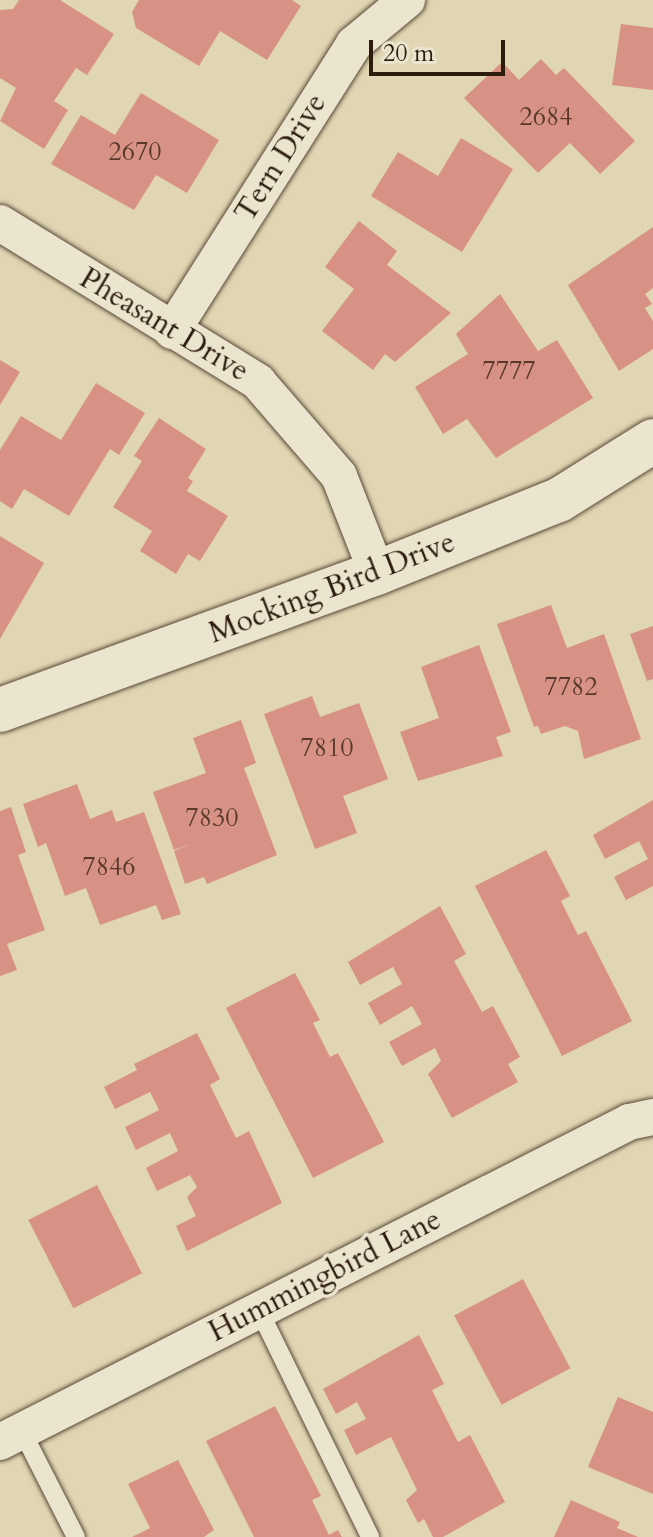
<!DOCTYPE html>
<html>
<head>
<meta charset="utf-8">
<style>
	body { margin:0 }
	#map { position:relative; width:653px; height:1537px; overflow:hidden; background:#e0d6b3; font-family:Cardo,serif }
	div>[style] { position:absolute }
	.building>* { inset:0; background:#d89185; transform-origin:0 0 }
	.roads { filter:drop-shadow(0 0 2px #5a4a37) drop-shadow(0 0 2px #5a4a37) }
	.service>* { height:18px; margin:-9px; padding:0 9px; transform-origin:9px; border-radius:9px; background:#ebe4ce }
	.minor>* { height:36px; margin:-18px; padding:0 18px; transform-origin:18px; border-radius:18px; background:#ebe4ce }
	.tertiary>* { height:44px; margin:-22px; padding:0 22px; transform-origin:22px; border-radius:22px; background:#ebe4ce }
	span { translate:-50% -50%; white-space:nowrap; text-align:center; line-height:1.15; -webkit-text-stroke:7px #ebe4ce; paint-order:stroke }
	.number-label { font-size:26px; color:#58392c }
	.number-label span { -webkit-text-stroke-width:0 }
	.street-label { font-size:30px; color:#2d1c0e }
	.scale { position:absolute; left:369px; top:40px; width:136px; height:36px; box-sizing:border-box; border:4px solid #2d1c0e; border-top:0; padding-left:10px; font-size:24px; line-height:28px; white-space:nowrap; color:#2d1c0e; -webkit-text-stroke:6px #ebe4ce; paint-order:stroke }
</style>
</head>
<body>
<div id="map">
	<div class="building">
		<div style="clip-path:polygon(19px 0,60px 0,114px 34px,87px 75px,76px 68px,54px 101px,68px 110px,44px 149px,0 121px,16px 88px,0 78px,0 10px,13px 9px)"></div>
		<div style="clip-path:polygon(139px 0,292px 0,301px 6px,267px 60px,220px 31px,199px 66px,136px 28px,132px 12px)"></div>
		<div style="clip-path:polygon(621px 24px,653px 28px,653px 90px,612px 85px)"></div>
		<div style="clip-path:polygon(541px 59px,556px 75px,564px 68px,635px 141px,600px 174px,570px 143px,538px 173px,464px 98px,502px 62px,519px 80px)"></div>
		<div style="clip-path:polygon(141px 93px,219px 140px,187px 193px,156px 175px,134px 210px,51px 164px,81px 115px,115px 135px)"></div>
		<div style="clip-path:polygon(461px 138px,513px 169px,462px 252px,371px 196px,398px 152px,438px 176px)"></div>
		<div style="clip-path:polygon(359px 221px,397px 251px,387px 265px,451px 313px,395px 362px,385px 354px,373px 370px,322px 331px,354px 289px,325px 267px)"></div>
		<div style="clip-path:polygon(653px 227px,653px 288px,645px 294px,652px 304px,645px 308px,653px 321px,653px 349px,619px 371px,568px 285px)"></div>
		<div style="clip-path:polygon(500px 294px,538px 351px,557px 340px,593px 398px,496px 458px,467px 419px,443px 434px,415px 387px,468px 354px,456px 334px)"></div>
		<div style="clip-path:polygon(0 360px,20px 372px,0 405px)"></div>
		<div style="clip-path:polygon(96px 383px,145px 413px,119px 455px,110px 449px,69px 516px,24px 489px,12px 509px,0 501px,0 450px,21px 416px,61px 440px)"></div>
		<div style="clip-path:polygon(159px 418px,206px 449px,188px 478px,193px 481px,187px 491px,228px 516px,200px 561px,188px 554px,176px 574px,140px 551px,152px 531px,113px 507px,142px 461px,134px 456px)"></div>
		<div style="clip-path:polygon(0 536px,44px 563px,0 639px)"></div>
		<div style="clip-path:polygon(551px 605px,567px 648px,604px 634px,641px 739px,584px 759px,578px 731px,565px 726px,541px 734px,538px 726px,534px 727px,497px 624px)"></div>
		<div style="clip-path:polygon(653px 626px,653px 679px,647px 681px,630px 634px)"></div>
		<div style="clip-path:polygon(479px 645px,511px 732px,496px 737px,503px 756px,418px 781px,400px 732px,439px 718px,421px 667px)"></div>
		<div style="clip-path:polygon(312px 696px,320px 717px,359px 703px,388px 779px,343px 796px,357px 833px,315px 849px,264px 714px)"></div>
		<div style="clip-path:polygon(241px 720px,256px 763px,244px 768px,277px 855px,207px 884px,204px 877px,185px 884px,174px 851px,192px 843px,174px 850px,153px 792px,206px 773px,193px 738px)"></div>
		<div style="clip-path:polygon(77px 784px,90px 819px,112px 810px,116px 822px,144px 812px,181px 914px,162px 920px,156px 905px,100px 925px,86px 888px,65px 896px,46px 843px,38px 847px,23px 804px)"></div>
		<div style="clip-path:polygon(653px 800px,653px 886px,626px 900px,614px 877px,648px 859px,639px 841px,605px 859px,593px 835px)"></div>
		<div style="clip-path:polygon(11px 807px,26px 852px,18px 855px,45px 930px,7px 944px,17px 970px,0 976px,0 811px)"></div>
		<div style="clip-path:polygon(546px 850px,570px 896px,561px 901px,578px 935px,586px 931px,632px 1021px,562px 1056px,475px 886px)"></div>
		<div style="clip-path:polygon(440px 906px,466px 954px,454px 961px,482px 1012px,493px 1006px,520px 1057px,508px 1064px,518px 1082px,452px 1118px,428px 1074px,441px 1061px,435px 1048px,402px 1066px,389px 1042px,422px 1024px,412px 1006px,380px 1025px,368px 1003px,402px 984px,393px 967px,360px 985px,348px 962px)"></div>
		<div style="clip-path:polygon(295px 973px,320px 1020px,313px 1023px,330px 1057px,338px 1053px,384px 1142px,313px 1178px,226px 1008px)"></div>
		<div style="clip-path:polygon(197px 1033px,220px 1079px,210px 1085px,236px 1138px,249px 1131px,282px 1203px,187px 1251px,176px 1226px,196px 1216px,187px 1197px,197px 1187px,190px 1175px,157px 1191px,146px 1168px,178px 1151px,170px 1133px,136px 1150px,125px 1127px,159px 1110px,150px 1092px,115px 1109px,104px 1087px,137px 1070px,134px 1064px)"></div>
		<div style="left:97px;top:1185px;width:99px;height:77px;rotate:63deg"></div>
		<div style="left:523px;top:1279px;width:101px;height:78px;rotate:62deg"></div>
		<div style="clip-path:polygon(419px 1335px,444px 1384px,432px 1390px,458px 1442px,470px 1435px,505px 1502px,443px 1537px,433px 1537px,424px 1519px,418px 1523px,406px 1500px,417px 1490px,391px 1437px,356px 1455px,344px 1430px,366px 1419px,357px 1402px,336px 1414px,323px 1389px)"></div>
		<div style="clip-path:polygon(618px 1397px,653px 1412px,653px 1494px,588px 1467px)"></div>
		<div style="clip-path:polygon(275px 1406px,321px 1496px,312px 1500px,329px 1535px,338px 1530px,342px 1537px,254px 1537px,206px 1441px)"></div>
		<div style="clip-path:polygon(178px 1460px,214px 1530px,204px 1537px,132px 1537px,150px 1528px,128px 1484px)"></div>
		<div style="clip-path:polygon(571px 1500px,620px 1522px,617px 1528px,638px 1537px,554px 1537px)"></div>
	</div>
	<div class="roads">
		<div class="service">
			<div style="left:259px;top:1310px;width:253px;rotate:63.9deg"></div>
			<div style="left:22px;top:1431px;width:119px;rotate:63deg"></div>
		</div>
		<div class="minor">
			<div style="left:0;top:223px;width:303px;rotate:31.6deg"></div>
			<div style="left:258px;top:382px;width:124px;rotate:49.2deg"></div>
			<div style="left:339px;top:476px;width:104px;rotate:68.6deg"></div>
			<div style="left:172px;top:331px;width:340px;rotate:-57.6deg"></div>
			<div style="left:354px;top:44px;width:69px;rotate:-39.7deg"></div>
			<div style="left:0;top:1442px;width:706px;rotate:-26.96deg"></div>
			<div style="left:629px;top:1122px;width:25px;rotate:-12deg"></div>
		</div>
		<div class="tertiary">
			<div style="left:0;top:710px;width:401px;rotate:-20deg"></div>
			<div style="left:377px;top:573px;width:196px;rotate:-21.9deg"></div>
			<div style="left:559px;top:500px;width:111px;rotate:-32.1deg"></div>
		</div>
	</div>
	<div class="number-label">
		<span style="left:546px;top:117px">2684</span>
		<span style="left:135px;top:152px">2670</span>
		<span style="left:509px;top:371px">7777</span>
		<span style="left:571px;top:687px">7782</span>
		<span style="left:327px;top:748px">7810</span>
		<span style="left:212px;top:818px">7830</span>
		<span style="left:109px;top:867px">7846</span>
	</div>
	<div class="street-label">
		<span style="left:281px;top:158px;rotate:-58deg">Tern Drive</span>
		<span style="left:164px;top:325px;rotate:31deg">Pheasant Drive</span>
		<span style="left:332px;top:588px;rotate:-21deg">Mocking Bird Drive</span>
		<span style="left:325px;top:1276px;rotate:-27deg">Hummingbird Lane</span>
	</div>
	<div class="scale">20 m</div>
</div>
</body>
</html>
